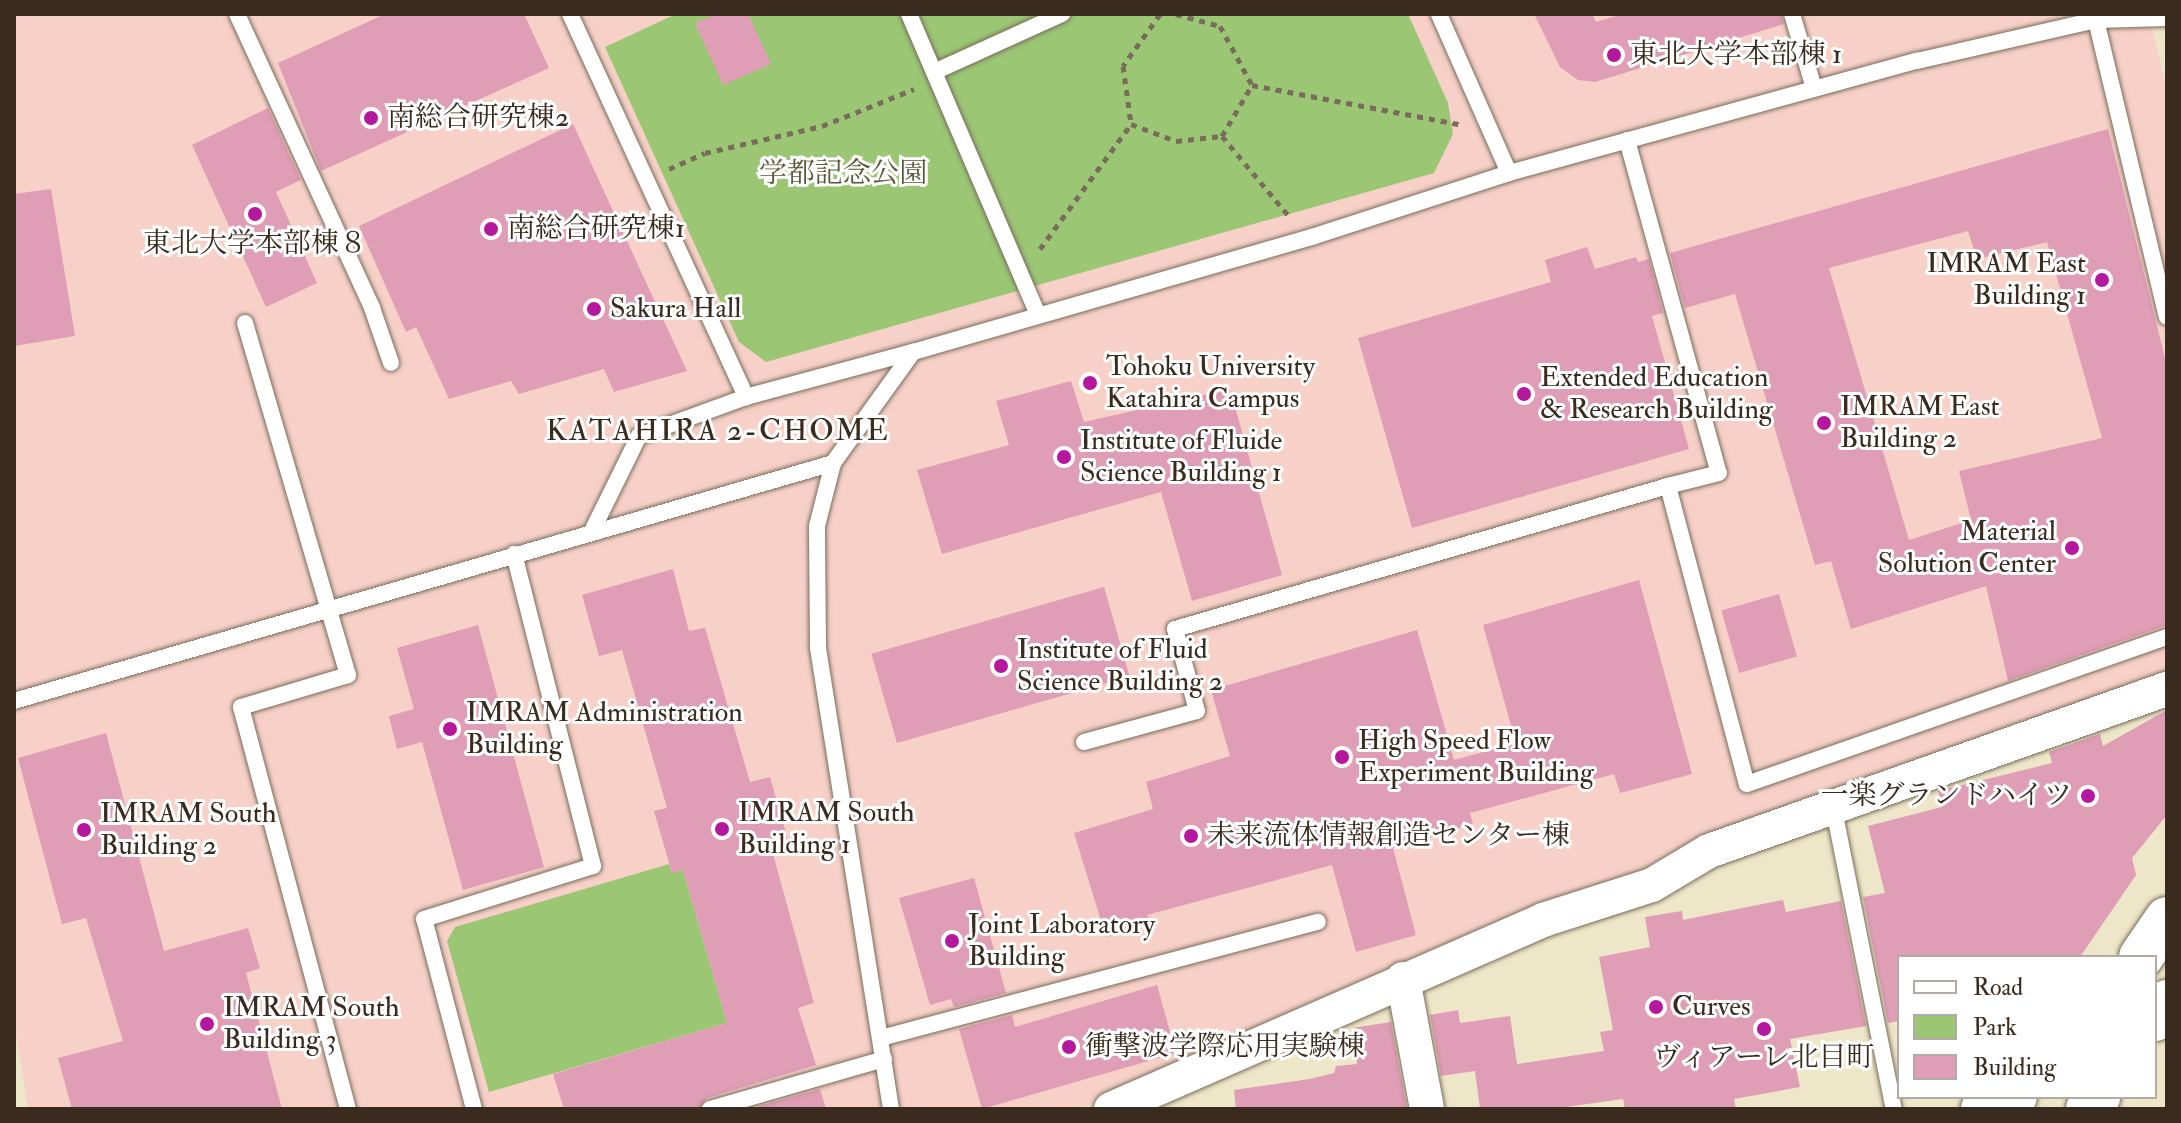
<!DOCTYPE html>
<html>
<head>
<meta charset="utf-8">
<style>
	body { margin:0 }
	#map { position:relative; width:2181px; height:1123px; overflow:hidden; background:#ede6c8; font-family:"IM FELL Double Pica","Noto Serif JP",serif }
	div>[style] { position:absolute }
	.built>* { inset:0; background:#f7d1c8 }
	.green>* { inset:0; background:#9bc775 }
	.building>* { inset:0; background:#df9db6; transform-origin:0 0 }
	.path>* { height:5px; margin-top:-2.5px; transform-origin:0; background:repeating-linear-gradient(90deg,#796c5a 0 6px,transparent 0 12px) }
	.roads { filter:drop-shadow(0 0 2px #796c5a) drop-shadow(0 0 2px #796c5a) }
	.lane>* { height:16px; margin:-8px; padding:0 8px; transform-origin:8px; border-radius:8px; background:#fff }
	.street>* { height:34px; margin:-17px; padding:0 17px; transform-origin:17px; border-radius:17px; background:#fff }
	.secondary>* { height:44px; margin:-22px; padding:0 22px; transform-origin:22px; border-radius:22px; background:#fff }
	.dots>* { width:22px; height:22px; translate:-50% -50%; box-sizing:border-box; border:4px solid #fff; border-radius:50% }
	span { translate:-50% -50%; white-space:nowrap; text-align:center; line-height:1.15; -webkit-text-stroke:6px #fff; paint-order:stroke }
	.poi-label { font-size:28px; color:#3b2a1e }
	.left { translate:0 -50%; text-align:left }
	.right { translate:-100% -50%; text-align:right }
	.park-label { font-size:28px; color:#585938 }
	.neighbourhood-label { font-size:30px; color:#3b2a1e; letter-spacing:2px }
	.frame { position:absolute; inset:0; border:16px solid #3b2a1e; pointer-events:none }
	.legend { position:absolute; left:1897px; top:955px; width:260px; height:144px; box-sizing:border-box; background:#fff; border:2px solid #b1aaa5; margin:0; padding:10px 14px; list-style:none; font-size:24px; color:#3b2a1e }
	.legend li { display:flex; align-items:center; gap:16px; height:40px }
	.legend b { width:40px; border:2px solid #b1aaa5 }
</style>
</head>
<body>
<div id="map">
	<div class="built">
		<div style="clip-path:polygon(14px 14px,2149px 14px,2167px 91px,2167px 675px,1644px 876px,1204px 1053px,1079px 1109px,28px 1109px,14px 1021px)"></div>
	</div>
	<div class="green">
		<div style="clip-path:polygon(676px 14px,1408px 14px,1448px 103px,1453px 134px,1434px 173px,766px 362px,739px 342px,605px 47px)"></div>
		<div style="clip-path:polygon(669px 864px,672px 873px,683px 870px,727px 1023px,489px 1092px,447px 941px,455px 927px)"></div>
	</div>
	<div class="building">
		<div style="clip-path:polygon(385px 14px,524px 14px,549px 68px,321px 171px,278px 63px)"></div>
		<div style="clip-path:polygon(717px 14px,748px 14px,771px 64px,723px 85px,695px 23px)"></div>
		<div style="clip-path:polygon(1534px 14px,1592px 14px,1596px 22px,1623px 14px,1781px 14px,1784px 24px,1595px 82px,1578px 80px,1560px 67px)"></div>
		<div style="clip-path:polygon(268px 108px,301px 180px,276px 192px,317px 283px,266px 307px,192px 145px)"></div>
		<div style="clip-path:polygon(573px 124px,687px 371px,614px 392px,604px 369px,519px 394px,511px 381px,449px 399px,416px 327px,406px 332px,359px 226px)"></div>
		<div style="clip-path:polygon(evenodd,2108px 129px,2167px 366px,2167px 625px,2008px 681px,1986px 586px,1851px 629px,1831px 561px,1815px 565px,1735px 294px,1685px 308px,1670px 253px,2108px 129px,1968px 231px,1977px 259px,2047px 242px,2102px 438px,1959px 471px,1971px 520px,1909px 540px,1829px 268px,1968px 231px)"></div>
		<div style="clip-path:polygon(51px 189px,75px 336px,14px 346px,14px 194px)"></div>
		<div style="clip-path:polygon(1587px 247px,1595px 269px,1636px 257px,1638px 262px,1649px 259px,1663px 313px,1652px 316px,1689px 449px,1412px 528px,1358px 338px,1551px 282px,1545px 260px)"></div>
		<div style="clip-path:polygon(1071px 381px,1084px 422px,1230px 389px,1282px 575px,1192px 601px,1161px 492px,942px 554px,917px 470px,1009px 445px,996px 401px)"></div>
		<div style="clip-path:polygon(673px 569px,689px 631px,705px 628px,750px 782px,770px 777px,790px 847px,773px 854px,814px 1003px,798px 1008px,816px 1065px,707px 1098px,699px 1109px,564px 1109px,553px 1074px,727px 1023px,683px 870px,672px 873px,654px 811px,667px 808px,622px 650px,599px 656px,582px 595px)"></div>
		<div style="clip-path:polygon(1639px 580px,1692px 774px,1620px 793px,1614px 774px,1470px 813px,1473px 824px,1393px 848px,1416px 935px,1356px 952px,1332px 865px,1147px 915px,1150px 923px,1106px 937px,1074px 833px,1153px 809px,1146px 782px,1230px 756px,1211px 690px,1417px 630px,1454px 760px,1516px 743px,1483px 625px)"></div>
		<div style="left:1104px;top:587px;width:93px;height:242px;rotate:74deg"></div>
		<div style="left:1779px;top:594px;width:65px;height:60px;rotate:74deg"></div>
		<div style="clip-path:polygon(478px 625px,544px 867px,463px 890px,422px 742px,397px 749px,389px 716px,414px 709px,397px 648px)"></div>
		<div style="clip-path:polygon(2167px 710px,2167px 815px,2132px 858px,2136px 875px,2080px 957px,1899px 957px,1899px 1021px,1888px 1023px,1863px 897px,1885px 893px,1868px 826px,1942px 807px,1938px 791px,2052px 763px,2049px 752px,2100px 734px,2103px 746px)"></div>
		<div style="clip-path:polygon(106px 733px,164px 951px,248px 928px,260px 968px,246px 973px,282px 1109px,72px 1109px,58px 1058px,123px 1041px,86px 918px,62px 924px,18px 758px)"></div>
		<div style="clip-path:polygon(974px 878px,1006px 993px,954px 1007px,951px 999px,930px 1005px,899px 898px)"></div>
		<div style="clip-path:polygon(1783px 900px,1786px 912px,1841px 901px,1866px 1026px,1790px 1039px,1800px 1087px,1734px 1099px,1736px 1109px,1625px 1109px,1623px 1099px,1551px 1109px,1480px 1109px,1475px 1071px,1441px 1076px,1430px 1015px,1458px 1010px,1460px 1023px,1510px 1016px,1517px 1064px,1604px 1051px,1600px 1032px,1613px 1030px,1599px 957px,1650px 947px,1645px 917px,1682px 911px,1683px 920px)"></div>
		<div style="clip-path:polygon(1157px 985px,1176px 1053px,982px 1109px,959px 1029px,1012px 1015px,1015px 1027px)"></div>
		<div style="clip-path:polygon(1391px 1022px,1407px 1109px,1236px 1109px,1234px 1090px,1310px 1079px,1334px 1073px,1336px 1066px,1357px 1064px,1352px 1028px)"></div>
		<div style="clip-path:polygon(820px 1089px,826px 1109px,750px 1109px)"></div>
	</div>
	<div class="path">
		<div style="left:1160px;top:14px;width:64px;rotate:125.4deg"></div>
		<div style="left:1123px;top:66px;width:59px;rotate:82.1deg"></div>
		<div style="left:1131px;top:124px;width:48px;rotate:20.7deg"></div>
		<div style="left:1176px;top:141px;width:46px;rotate:-6.2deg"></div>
		<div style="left:1222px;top:136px;width:59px;rotate:-59.5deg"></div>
		<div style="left:1176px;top:14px;width:46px;rotate:15.3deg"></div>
		<div style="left:1220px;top:26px;width:67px;rotate:61.5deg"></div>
		<div style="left:1252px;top:85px;width:211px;rotate:10.7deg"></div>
		<div style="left:1222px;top:136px;width:103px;rotate:50.1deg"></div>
		<div style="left:669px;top:169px;width:39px;rotate:-24deg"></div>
		<div style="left:705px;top:153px;width:120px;rotate:-13deg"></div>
		<div style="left:822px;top:126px;width:99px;rotate:-21.9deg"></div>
		<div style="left:1040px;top:249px;width:155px;rotate:-53.9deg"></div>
	</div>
	<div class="roads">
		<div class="lane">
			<div style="left:237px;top:14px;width:324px;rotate:65.3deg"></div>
			<div style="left:372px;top:308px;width:58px;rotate:70.9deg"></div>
			<div style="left:570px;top:14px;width:422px;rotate:65.3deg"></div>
			<div style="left:909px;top:14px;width:325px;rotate:66.8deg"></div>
			<div style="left:1792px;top:14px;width:74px;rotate:73.5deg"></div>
			<div style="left:2096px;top:20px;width:305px;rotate:76.6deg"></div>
			<div style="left:934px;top:72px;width:141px;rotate:-24.4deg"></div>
			<div style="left:1627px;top:140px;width:345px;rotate:74.6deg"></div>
			<div style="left:1719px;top:473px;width:53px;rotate:165.7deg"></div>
			<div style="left:1668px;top:486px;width:308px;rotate:75.2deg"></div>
			<div style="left:1747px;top:784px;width:445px;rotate:-19.3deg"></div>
			<div style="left:1509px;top:173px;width:423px;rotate:-15.4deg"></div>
			<div style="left:1917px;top:61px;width:184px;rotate:-12.9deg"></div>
			<div style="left:2096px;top:20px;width:71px;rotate:-1.6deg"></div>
			<div style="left:245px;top:323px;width:367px;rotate:73.7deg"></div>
			<div style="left:348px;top:675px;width:112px;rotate:163.3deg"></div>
			<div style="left:241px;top:707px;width:416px;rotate:75.1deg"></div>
			<div style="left:592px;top:531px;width:106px;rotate:-63.7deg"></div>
			<div style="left:639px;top:436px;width:114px;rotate:-20deg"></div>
			<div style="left:746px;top:397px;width:173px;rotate:-15.1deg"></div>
			<div style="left:14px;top:701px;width:853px;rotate:-16.2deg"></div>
			<div style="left:1084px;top:742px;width:117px;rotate:-15.3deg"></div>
			<div style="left:1197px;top:711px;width:85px;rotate:-105deg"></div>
			<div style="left:1175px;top:629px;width:513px;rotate:-16.18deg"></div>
			<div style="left:1833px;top:805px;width:310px;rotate:78.7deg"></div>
			<div style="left:881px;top:1038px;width:452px;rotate:-14.9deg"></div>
			<div style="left:474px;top:1109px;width:196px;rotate:-104.7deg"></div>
			<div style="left:424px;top:919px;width:177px;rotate:-17.4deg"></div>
			<div style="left:593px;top:866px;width:322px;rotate:-104.2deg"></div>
			<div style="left:710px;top:1109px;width:181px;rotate:-16deg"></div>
			<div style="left:891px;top:1109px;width:468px;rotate:-99deg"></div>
			<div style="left:818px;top:647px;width:121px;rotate:-90.5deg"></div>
			<div style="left:817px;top:526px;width:65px;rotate:-75.7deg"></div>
			<div style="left:833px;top:463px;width:137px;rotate:-54.2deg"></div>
			<div style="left:913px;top:352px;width:415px;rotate:-16.1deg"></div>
			<div style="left:1312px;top:237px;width:207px;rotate:-18deg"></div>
			<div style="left:1509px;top:173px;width:174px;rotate:-113.8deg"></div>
		</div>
		<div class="street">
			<div style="left:1403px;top:979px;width:132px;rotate:79.5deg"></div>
			<div style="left:1111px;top:1109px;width:472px;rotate:-23.6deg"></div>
			<div style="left:1543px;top:920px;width:114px;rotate:-17.8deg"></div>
			<div style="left:1652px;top:885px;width:66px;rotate:-30.8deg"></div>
			<div style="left:1709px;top:851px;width:486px;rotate:-19.5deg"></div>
		</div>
		<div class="secondary">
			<div style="left:2141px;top:957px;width:46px;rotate:-55.6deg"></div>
			<div style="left:2155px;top:1019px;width:21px;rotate:-55deg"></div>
			<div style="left:1983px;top:1109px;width:34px;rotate:-21deg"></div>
			<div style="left:2088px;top:1109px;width:16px;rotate:-50deg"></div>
		</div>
	</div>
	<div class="dots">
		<div style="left:1614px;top:55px;background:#b5179e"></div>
		<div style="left:371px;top:118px;background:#b5179e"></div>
		<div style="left:255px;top:214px;background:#b5179e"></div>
		<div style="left:491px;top:229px;background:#b5179e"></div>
		<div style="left:2102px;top:280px;background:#b5179e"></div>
		<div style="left:594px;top:309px;background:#b5179e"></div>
		<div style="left:1090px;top:383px;background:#b5179e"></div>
		<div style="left:1524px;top:394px;background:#b5179e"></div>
		<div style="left:1824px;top:423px;background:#b5179e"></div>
		<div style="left:1064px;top:457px;background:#b5179e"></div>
		<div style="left:2072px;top:548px;background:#b5179e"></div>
		<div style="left:1001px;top:666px;background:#b5179e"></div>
		<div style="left:450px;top:729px;background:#b5179e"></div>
		<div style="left:1342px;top:757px;background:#b5179e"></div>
		<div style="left:2088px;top:796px;background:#b5179e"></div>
		<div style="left:722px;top:829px;background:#b5179e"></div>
		<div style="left:84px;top:830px;background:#b5179e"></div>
		<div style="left:1191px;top:836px;background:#b5179e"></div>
		<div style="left:952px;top:941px;background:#b5179e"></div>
		<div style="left:1656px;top:1007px;background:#b5179e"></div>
		<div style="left:207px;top:1024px;background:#b5179e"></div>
		<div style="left:1764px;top:1029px;background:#b5179e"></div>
		<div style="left:1069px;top:1047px;background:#b5179e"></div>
	</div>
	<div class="poi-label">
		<span class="left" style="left:1630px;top:55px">東北大学本部棟 1</span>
		<span class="left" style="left:387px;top:118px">南総合研究棟2</span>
		<span class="left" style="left:507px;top:229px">南総合研究棟1</span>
		<span style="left:255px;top:244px">東北大学本部棟８</span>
		<span class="right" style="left:2086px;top:280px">IMRAM East<br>Building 1</span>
		<span class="left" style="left:610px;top:309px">Sakura Hall</span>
		<span class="left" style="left:1106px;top:383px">Tohoku University<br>Katahira Campus</span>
		<span class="left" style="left:1540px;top:394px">Extended Education<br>&amp; Research Building</span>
		<span class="left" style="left:1840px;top:423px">IMRAM East<br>Building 2</span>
		<span class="left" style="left:1080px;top:457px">Institute of Fluide<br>Science Building 1</span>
		<span class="right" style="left:2056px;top:548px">Material<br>Solution Center</span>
		<span class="left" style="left:1017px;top:666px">Institute of Fluid<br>Science Building 2</span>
		<span class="left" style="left:466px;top:729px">IMRAM Administration<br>Building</span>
		<span class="left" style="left:1358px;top:757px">High Speed Flow<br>Experiment Building</span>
		<span class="right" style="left:2072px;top:796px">一楽グランドハイツ</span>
		<span class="left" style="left:738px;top:829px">IMRAM South<br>Building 1</span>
		<span class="left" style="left:100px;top:830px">IMRAM South<br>Building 2</span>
		<span class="left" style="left:1207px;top:836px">未来流体情報創造センター棟</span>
		<span class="left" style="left:968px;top:941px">Joint Laboratory<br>Building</span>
		<span class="left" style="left:1672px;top:1007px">Curves</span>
		<span class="left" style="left:223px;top:1024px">IMRAM South<br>Building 3</span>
		<span class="left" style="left:1085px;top:1047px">衝撃波学際応用実験棟</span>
		<span style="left:1764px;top:1058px">ヴィアーレ北目町</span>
	</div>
	<div class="park-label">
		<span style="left:843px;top:174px">学都記念公園</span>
	</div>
	<div class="neighbourhood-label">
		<span style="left:718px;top:431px">KATAHIRA 2-CHOME</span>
	</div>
	<div class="frame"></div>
	<ul class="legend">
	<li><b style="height:10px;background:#fff"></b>Road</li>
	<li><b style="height:22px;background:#9bc775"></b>Park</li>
	<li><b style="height:22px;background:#df9db6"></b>Building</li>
	</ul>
</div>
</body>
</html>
